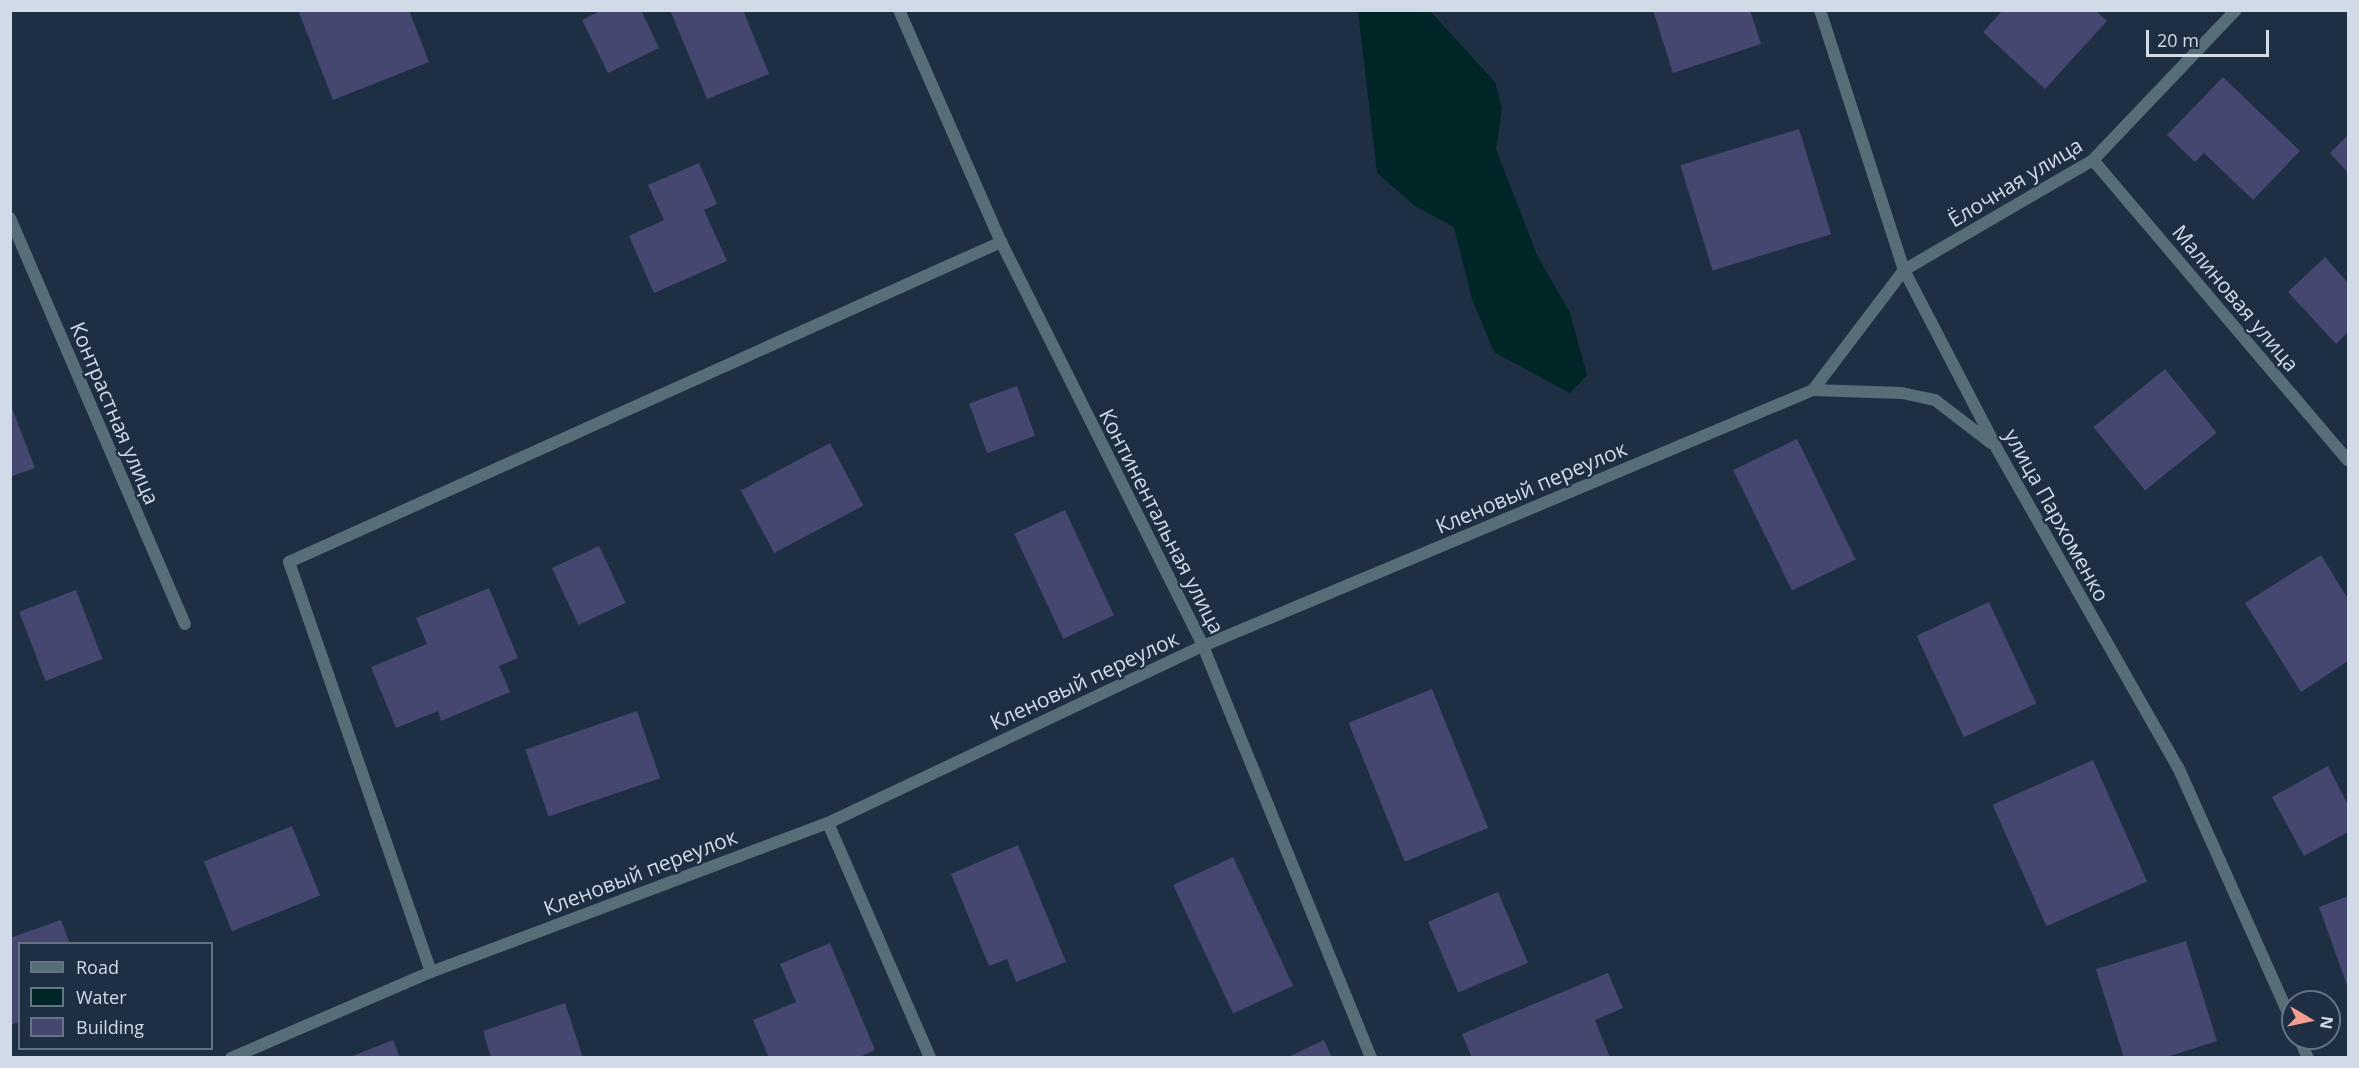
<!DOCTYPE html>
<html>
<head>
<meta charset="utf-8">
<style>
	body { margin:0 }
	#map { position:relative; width:2359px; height:1068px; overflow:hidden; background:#1e2e43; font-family:"Open Sans",sans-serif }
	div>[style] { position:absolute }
	.water>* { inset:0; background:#002527 }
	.building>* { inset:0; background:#454771; transform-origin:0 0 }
	.minor>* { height:12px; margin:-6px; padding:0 6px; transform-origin:6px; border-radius:6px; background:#576e78 }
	span { translate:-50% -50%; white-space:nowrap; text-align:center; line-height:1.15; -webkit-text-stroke:4.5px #1e2e43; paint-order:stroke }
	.street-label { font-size:21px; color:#d1dbe8 }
	.frame { position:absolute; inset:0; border:12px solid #d1dbe8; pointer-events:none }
	.legend { position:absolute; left:18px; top:942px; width:195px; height:108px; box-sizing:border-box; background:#1e2e43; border:2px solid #667385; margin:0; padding:8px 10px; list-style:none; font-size:18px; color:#d1dbe8 }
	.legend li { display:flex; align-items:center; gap:12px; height:30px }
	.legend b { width:30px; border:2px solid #667385 }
	.north { position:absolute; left:2281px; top:990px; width:60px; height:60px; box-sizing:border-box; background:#1e2e43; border:2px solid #667385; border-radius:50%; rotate:99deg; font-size:16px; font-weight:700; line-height:24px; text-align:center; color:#d1dbe8 }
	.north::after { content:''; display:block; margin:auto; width:21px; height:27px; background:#f59d8f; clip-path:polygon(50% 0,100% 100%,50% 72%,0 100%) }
	.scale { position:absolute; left:2146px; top:30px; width:123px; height:27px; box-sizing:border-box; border:3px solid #d1dbe8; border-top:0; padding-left:8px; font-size:18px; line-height:21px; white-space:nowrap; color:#d1dbe8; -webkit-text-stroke:4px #1e2e43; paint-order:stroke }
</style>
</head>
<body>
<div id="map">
	<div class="water">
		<div style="clip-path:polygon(1358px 11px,1430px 11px,1495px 82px,1502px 108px,1496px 149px,1537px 255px,1570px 313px,1587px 375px,1570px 393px,1494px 352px,1472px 299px,1454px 227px,1415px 206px,1377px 173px)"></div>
	</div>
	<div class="building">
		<div style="clip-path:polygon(298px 10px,409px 10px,429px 62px,333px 100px)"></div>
		<div style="clip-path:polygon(602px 10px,641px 10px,659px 48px,608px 73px,582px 20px)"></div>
		<div style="clip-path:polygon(670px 10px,743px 10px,769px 74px,707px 99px)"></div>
		<div style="clip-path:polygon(1653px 10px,1750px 10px,1761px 44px,1673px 73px)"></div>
		<div style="clip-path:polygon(2003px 10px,2095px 10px,2107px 21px,2045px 89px,1983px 32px)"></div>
		<div style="clip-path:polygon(2223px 77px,2300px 151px,2253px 200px,2204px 153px,2195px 162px,2167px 135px)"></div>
		<div style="left:1799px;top:129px;width:110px;height:124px;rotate:73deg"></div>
		<div style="clip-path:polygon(2348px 135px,2348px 173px,2330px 153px)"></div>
		<div style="clip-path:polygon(699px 163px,717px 204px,704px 210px,727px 261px,654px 293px,629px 236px,664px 220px,648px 185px)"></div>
		<div style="clip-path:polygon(2325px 257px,2348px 283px,2348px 332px,2336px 344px,2288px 292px)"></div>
		<div style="left:2165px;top:369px;width:82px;height:92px;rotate:51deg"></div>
		<div style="left:1017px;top:386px;width:53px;height:51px;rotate:70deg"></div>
		<div style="clip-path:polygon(10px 403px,35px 468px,10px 477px)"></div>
		<div style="left:1797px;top:439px;width:134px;height:71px;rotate:64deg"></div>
		<div style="left:830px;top:443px;width:71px;height:101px;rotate:62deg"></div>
		<div style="left:1065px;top:510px;width:116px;height:56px;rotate:65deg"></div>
		<div style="left:599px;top:546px;width:63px;height:52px;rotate:65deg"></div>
		<div style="clip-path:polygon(2321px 555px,2348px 599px,2348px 661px,2301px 692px,2245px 603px)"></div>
		<div style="clip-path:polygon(489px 588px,518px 658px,499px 666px,510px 692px,441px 721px,438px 711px,396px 728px,371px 667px,427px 644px,416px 618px)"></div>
		<div style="left:76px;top:590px;width:74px;height:61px;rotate:69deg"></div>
		<div style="left:1989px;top:602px;width:112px;height:80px;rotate:65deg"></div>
		<div style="left:1432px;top:689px;width:150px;height:90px;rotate:68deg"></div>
		<div style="left:637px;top:711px;width:71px;height:118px;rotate:71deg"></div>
		<div style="left:2093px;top:760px;width:133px;height:110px;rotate:66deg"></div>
		<div style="clip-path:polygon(2328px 766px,2348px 805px,2348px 832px,2304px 856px,2272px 797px)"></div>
		<div style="left:292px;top:826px;width:75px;height:95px;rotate:68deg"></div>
		<div style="clip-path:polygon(1018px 845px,1066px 962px,1016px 982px,1007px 959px,989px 966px,951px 874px)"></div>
		<div style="left:1233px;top:857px;width:142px;height:66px;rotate:65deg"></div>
		<div style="left:1498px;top:892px;width:77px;height:76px;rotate:67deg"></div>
		<div style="clip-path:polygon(2348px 896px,2348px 988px,2319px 907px)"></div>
		<div style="clip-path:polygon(61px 920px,70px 944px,20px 944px,20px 1022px,10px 1025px,10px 938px)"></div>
		<div style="clip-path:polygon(2186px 941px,2217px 1041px,2164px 1058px,2124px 1058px,2096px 969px)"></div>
		<div style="clip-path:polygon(830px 943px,875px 1050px,858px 1058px,769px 1058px,753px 1020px,796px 1002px,780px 964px)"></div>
		<div style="clip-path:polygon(1608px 973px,1623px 1008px,1595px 1020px,1610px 1058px,1472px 1058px,1462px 1034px)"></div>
		<div style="clip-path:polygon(565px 1003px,583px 1058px,491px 1058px,483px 1031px)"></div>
		<div style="clip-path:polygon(393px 1040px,400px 1058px,350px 1058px,350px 1057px)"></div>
		<div style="clip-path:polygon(1324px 1040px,1332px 1058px,1286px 1058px)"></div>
	</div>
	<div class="minor">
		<div style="left:899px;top:10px;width:253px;rotate:66.3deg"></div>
		<div style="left:1001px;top:242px;width:452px;rotate:63.4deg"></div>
		<div style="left:1203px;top:646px;width:445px;rotate:67.8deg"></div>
		<div style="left:1820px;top:10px;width:273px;rotate:72.1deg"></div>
		<div style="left:1904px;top:270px;width:202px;rotate:62.5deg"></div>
		<div style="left:1997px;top:449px;width:366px;rotate:60.4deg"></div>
		<div style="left:2178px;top:767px;width:282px;rotate:65.9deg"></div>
		<div style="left:2093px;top:160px;width:394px;rotate:49.7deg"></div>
		<div style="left:10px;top:218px;width:442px;rotate:66.7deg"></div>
		<div style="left:1813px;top:390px;width:89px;rotate:1.9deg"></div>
		<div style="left:1902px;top:393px;width:34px;rotate:12deg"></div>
		<div style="left:1935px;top:400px;width:71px;rotate:37.5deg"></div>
		<div style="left:828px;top:823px;width:256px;rotate:66.5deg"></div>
		<div style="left:431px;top:972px;width:434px;rotate:-109.1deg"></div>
		<div style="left:289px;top:562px;width:781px;rotate:-24.2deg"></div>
		<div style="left:2299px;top:1038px;width:22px;rotate:66deg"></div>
		<div style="left:231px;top:1058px;width:218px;rotate:-23.3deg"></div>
		<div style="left:431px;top:972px;width:424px;rotate:-20.6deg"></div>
		<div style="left:828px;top:823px;width:415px;rotate:-25.3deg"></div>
		<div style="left:1203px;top:646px;width:662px;rotate:-22.77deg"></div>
		<div style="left:1813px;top:390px;width:151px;rotate:-52.8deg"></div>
		<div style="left:1904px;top:270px;width:219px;rotate:-30.2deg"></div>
		<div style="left:2093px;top:160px;width:207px;rotate:-46.4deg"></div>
	</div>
	<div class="street-label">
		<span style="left:2015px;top:182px;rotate:-31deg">Ёлочная улица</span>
		<span style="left:2236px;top:298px;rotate:50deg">Малиновая улица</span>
		<span style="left:115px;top:413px;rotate:67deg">Контрастная улица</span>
		<span style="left:1531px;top:487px;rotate:-23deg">Кленовый переулок</span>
		<span style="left:2057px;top:515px;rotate:61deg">улица Пархоменко</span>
		<span style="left:1162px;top:521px;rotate:63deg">Континентальная улица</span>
		<span style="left:1084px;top:680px;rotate:-25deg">Кленовый переулок</span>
		<span style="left:640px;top:872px;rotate:-21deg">Кленовый переулок</span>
	</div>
	<div class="frame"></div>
	<ul class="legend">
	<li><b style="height:8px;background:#576e78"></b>Road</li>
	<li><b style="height:16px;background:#002527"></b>Water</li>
	<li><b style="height:16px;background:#454771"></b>Building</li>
	</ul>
	<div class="north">N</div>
	<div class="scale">20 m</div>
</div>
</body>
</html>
